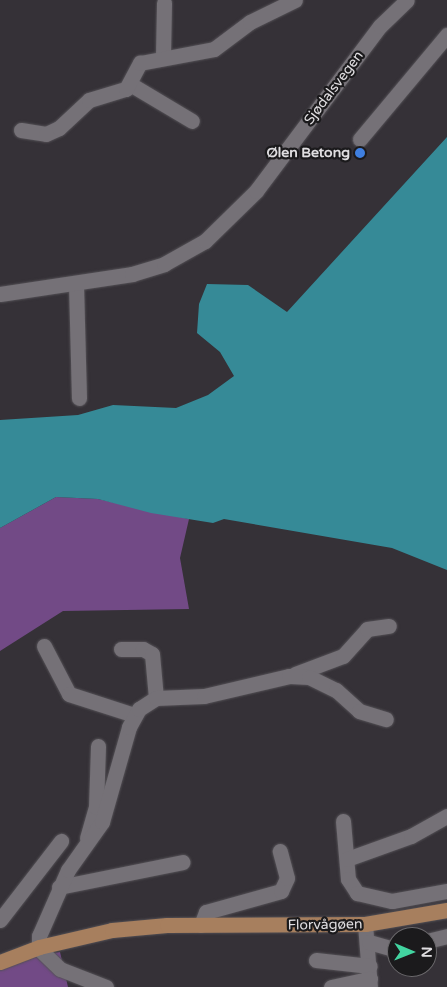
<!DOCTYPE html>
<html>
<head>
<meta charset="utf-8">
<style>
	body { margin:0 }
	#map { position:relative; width:447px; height:987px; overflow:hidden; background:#353137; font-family:"Varela Round",sans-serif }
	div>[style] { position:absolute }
	.forest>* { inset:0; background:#724a86 }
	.water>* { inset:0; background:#368a97 }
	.roads { filter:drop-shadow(0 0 1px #535055) drop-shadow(0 0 1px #535055) }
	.minor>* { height:15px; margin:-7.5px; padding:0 7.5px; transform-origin:7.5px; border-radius:7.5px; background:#757177 }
	.major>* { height:15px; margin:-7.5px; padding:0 7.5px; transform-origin:7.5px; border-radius:7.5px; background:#a77f5e }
	.dots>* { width:14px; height:14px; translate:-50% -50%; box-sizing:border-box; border:2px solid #1b1a1c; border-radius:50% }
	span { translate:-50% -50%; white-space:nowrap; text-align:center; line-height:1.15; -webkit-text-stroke:4.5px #1b1a1c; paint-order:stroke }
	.street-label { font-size:14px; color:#e0dee1 }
	.poi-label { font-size:14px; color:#e0dee1; font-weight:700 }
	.right { translate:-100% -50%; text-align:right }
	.north { position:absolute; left:387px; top:927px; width:50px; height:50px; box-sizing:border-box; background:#1b1a1c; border:1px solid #6a686b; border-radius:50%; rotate:91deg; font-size:14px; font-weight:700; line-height:20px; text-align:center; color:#e0dee1 }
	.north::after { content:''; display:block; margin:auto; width:18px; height:22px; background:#42d4a0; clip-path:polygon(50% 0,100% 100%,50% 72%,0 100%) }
</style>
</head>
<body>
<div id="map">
	<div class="forest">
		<div style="clip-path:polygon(56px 497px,98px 499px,189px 519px,180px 558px,189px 609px,63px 611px,0 651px,0 528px)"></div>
		<div style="clip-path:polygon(60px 952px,68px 987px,0 987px,0 962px)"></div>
	</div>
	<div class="water">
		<div style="clip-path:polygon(447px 137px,447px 570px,392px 548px,224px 519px,213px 523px,151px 513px,98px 499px,56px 497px,0 528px,0 420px,78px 415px,113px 405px,176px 408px,208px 395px,234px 376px,220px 352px,197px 333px,199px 304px,207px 284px,248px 285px,287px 312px)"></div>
	</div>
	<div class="roads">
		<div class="minor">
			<div style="left:163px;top:56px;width:53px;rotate:-88.9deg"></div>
			<div style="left:130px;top:84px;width:72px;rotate:30.8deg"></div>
			<div style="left:21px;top:130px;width:25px;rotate:9deg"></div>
			<div style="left:46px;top:134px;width:14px;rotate:-25deg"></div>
			<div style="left:59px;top:128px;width:41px;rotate:-43deg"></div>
			<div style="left:89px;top:100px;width:39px;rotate:-17deg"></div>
			<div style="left:126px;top:89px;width:30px;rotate:-62deg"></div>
			<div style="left:140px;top:63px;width:75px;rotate:-10.7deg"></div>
			<div style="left:214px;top:49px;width:45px;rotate:-36.9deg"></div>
			<div style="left:250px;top:22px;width:50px;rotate:-26.1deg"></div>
			<div style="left:360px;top:139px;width:136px;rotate:-50.1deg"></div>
			<div style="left:76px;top:284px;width:114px;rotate:88.5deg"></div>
			<div style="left:0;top:294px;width:134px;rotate:-8.6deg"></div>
			<div style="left:132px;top:274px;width:34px;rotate:-17deg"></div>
			<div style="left:164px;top:264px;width:47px;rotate:-29.3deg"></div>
			<div style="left:205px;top:241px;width:71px;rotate:-44.4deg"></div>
			<div style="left:256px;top:191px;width:206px;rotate:-53.1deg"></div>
			<div style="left:380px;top:26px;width:37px;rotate:-44deg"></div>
			<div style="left:44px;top:646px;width:54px;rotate:62.5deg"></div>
			<div style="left:69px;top:694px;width:68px;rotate:17.9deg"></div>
			<div style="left:121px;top:649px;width:22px"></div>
			<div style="left:143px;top:649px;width:10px;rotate:29deg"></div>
			<div style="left:152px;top:654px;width:44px;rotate:84.8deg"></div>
			<div style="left:295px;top:674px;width:51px;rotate:-20.6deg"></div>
			<div style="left:343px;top:656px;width:36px;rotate:-48deg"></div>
			<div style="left:367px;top:629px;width:22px;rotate:-8deg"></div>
			<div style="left:343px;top:821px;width:58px;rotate:85.1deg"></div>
			<div style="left:348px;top:879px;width:17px;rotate:57deg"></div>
			<div style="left:357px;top:893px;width:36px;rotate:13deg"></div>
			<div style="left:392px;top:901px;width:56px;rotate:-10.3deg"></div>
			<div style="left:87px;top:838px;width:32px;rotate:-74deg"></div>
			<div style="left:96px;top:807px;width:61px;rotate:-88.1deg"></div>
			<div style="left:347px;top:859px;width:68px;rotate:-19.8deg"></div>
			<div style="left:411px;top:836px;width:41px;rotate:-29.1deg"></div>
			<div style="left:59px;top:887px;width:126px;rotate:-11.4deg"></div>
			<div style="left:0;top:920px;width:100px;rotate:-52.3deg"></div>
			<div style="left:365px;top:924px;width:63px;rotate:85.5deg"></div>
			<div style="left:201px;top:925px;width:14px;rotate:-69deg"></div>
			<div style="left:206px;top:912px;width:78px;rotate:-15.6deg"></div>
			<div style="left:281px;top:891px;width:14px;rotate:-65deg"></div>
			<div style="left:287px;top:878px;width:28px;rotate:-105deg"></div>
			<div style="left:427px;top:941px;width:21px;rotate:-14deg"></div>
			<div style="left:369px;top:942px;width:29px;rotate:16deg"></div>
			<div style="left:316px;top:960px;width:54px;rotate:6.3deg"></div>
			<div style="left:106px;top:987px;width:49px;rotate:-158.6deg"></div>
			<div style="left:60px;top:969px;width:29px;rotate:-136deg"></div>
			<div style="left:39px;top:949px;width:13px;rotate:-90deg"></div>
			<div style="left:39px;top:936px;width:72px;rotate:-66.3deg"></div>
			<div style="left:68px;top:870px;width:59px;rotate:-54.7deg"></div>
			<div style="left:102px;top:822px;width:99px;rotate:-74.1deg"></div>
			<div style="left:129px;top:727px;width:21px;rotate:-61deg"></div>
			<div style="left:139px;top:709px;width:20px;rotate:-33deg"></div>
			<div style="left:156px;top:698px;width:48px;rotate:-2.4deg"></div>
			<div style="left:204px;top:696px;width:87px;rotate:-13.2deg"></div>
			<div style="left:289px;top:676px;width:20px;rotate:3deg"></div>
			<div style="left:309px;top:677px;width:30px;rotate:26deg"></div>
			<div style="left:336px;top:690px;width:31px;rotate:42deg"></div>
			<div style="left:359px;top:711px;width:28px;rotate:17deg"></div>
			<div style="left:331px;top:987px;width:40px;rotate:-12deg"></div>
		</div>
		<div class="major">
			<div style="left:0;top:962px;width:42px;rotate:-21deg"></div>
			<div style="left:39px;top:947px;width:75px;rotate:-13.1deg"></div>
			<div style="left:112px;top:930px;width:55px;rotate:-5.2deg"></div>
			<div style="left:167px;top:925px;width:198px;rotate:-0.3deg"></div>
			<div style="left:365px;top:924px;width:83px;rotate:-9.7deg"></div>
		</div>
	</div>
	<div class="dots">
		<div style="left:360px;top:153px;background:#3f7fe0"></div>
	</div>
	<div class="street-label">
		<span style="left:334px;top:88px;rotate:-53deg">Sjødalsvegen</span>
		<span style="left:325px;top:925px;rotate:-1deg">Florvågøen</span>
	</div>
	<div class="poi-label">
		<span class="right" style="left:350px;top:153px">Ølen Betong</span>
	</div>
	<div class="north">N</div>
</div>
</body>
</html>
